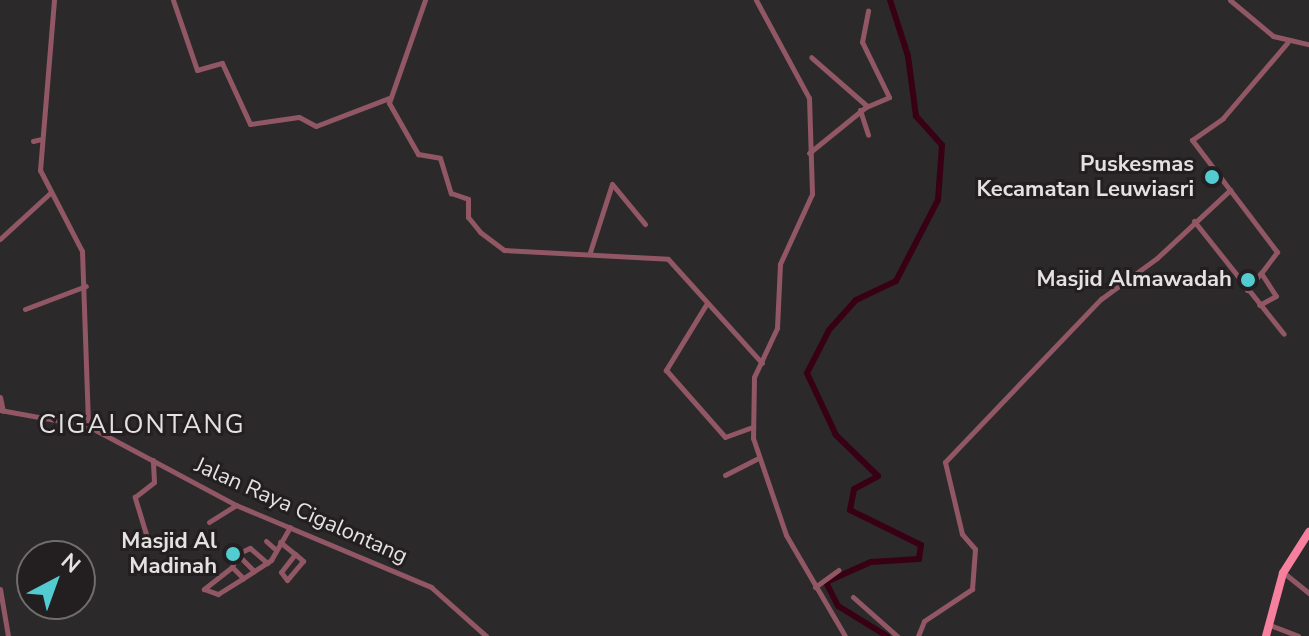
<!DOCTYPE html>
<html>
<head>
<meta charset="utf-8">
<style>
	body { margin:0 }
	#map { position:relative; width:1309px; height:636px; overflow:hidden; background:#2c292a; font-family:"Nunito Sans",sans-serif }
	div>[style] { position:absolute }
	.river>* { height:6px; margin:-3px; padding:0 3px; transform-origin:3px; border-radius:3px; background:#380014 }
	.minor>* { height:5px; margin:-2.5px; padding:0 2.5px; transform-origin:2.5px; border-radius:2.5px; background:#915765 }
	.major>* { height:8px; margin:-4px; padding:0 4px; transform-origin:4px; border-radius:4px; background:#f8809f }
	.dots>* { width:22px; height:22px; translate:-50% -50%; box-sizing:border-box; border:4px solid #231f20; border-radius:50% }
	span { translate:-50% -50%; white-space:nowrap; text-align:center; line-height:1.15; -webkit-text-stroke:6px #231f20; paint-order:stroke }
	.poi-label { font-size:22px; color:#e3e1e1; font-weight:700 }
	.right { translate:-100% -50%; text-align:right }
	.street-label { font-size:22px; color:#e3e1e1 }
	.quarter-label { font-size:26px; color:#e3e1e1; letter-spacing:2px }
	.north { position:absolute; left:16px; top:540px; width:80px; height:80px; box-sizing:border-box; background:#231f20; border:2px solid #706d6d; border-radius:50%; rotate:41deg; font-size:22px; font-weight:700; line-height:32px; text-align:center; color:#e3e1e1 }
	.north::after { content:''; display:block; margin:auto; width:28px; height:36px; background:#52ccd0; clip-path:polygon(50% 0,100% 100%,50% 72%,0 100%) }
</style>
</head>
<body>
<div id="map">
	<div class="river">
		<div style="left:887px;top:636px;width:57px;rotate:-148.5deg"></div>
		<div style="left:838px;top:606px;width:27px;rotate:-117deg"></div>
		<div style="left:826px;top:582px;width:49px;rotate:-24deg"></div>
		<div style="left:871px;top:562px;width:48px;rotate:-3.6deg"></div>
		<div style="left:919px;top:559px;width:14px;rotate:-82deg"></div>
		<div style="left:921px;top:545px;width:79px;rotate:-153.8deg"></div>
		<div style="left:850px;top:510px;width:21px;rotate:-79deg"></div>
		<div style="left:854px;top:489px;width:27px;rotate:-28deg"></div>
		<div style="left:878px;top:476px;width:59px;rotate:-135.7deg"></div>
		<div style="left:836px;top:435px;width:68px;rotate:-115.1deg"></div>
		<div style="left:807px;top:373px;width:48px;rotate:-62.9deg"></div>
		<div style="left:829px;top:330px;width:40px;rotate:-48deg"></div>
		<div style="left:856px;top:300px;width:44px;rotate:-25.4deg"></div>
		<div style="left:896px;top:281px;width:91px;rotate:-62.6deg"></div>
		<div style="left:938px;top:200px;width:55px;rotate:-85.8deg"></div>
		<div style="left:942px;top:145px;width:39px;rotate:-132deg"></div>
		<div style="left:916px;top:116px;width:61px;rotate:-97.6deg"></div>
		<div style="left:908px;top:56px;width:59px;rotate:-107.8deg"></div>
	</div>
	<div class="minor">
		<div style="left:54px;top:0;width:171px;rotate:94.7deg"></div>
		<div style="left:40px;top:170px;width:91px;rotate:62.6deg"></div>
		<div style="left:82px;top:251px;width:175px;rotate:88deg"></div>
		<div style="left:173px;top:0;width:74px;rotate:71.1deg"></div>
		<div style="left:197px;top:70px;width:26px;rotate:-16deg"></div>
		<div style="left:222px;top:63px;width:67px;rotate:65.3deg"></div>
		<div style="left:250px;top:124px;width:49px;rotate:-8.1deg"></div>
		<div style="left:299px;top:117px;width:19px;rotate:28deg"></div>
		<div style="left:316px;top:126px;width:78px;rotate:-21deg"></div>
		<div style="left:425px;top:0;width:109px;rotate:109.3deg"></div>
		<div style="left:389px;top:103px;width:59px;rotate:60.4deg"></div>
		<div style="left:418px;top:154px;width:22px;rotate:10deg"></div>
		<div style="left:440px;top:158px;width:37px;rotate:73deg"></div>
		<div style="left:451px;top:193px;width:18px;rotate:19deg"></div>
		<div style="left:468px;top:199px;width:18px;rotate:90deg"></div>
		<div style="left:468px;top:217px;width:19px;rotate:51deg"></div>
		<div style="left:480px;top:232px;width:30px;rotate:37deg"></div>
		<div style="left:504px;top:250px;width:164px;rotate:3.1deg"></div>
		<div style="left:668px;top:259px;width:140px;rotate:47.9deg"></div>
		<div style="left:756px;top:0;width:111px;rotate:61.6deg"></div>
		<div style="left:809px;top:98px;width:96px;rotate:88.2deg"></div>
		<div style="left:812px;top:194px;width:77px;rotate:114.6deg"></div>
		<div style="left:780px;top:264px;width:64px;rotate:92.7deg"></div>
		<div style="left:777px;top:328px;width:54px;rotate:115.1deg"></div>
		<div style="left:754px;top:377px;width:61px;rotate:90.9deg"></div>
		<div style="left:753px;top:438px;width:102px;rotate:71.2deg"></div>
		<div style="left:786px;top:535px;width:117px;rotate:59.7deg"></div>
		<div style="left:1230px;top:0;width:56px;rotate:39.9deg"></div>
		<div style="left:1273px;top:36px;width:37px;rotate:13deg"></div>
		<div style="left:866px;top:107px;width:25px;rotate:-23deg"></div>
		<div style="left:889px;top:97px;width:61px;rotate:-116.1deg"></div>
		<div style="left:862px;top:42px;width:32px;rotate:-79deg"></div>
		<div style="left:860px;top:110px;width:26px;rotate:72deg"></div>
		<div style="left:33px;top:141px;width:8px;rotate:-14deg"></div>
		<div style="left:809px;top:153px;width:75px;rotate:-39deg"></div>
		<div style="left:867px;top:106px;width:74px;rotate:-138.8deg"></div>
		<div style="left:1230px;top:190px;width:63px;rotate:-127.2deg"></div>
		<div style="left:1192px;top:140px;width:38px;rotate:-35deg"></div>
		<div style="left:1223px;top:118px;width:99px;rotate:-49.5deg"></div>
		<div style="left:1194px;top:221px;width:144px;rotate:51.5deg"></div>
		<div style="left:0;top:239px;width:68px;rotate:-42.6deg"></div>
		<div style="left:590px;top:252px;width:71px;rotate:-72.1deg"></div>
		<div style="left:612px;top:184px;width:52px;rotate:50.5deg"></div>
		<div style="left:1247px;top:290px;width:22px;rotate:-51deg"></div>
		<div style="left:707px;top:303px;width:79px;rotate:121.5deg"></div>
		<div style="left:666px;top:370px;width:89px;rotate:48.6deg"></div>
		<div style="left:725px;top:437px;width:30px;rotate:-20deg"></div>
		<div style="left:25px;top:309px;width:65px;rotate:-20.7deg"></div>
		<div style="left:0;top:397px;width:14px;rotate:78deg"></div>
		<div style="left:0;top:410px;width:89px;rotate:10.3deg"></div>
		<div style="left:88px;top:426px;width:168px;rotate:28.1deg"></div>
		<div style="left:236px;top:505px;width:212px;rotate:22.8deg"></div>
		<div style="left:431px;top:587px;width:74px;rotate:41.7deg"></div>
		<div style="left:725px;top:475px;width:37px;rotate:-27deg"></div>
		<div style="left:209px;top:522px;width:32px;rotate:-32deg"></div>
		<div style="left:146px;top:534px;width:39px;rotate:-107deg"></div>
		<div style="left:135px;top:497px;width:24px;rotate:-38deg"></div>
		<div style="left:154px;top:482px;width:22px;rotate:-93deg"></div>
		<div style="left:266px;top:541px;width:13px;rotate:42deg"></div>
		<div style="left:280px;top:542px;width:19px;rotate:39deg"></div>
		<div style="left:295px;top:554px;width:11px;rotate:41deg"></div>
		<div style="left:303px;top:561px;width:25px;rotate:130deg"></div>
		<div style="left:287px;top:580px;width:10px;rotate:-127deg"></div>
		<div style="left:281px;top:572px;width:23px;rotate:-52deg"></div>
		<div style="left:237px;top:554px;width:14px;rotate:-25deg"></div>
		<div style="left:250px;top:548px;width:23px;rotate:41deg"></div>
		<div style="left:232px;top:567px;width:16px;rotate:45deg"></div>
		<div style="left:254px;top:571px;width:24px;rotate:-135deg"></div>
		<div style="left:237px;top:554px;width:14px;rotate:111deg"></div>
		<div style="left:232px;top:567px;width:36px;rotate:142deg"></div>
		<div style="left:204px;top:589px;width:15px;rotate:20deg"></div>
		<div style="left:218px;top:594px;width:28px;rotate:-32deg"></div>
		<div style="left:242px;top:579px;width:35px;rotate:-33deg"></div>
		<div style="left:271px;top:560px;width:38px;rotate:-60deg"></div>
		<div style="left:1284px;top:573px;width:32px;rotate:39deg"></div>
		<div style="left:815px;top:587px;width:29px;rotate:-36deg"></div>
		<div style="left:0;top:589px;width:48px;rotate:80.3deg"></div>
		<div style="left:853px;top:597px;width:59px;rotate:41.6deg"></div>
		<div style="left:1270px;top:625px;width:30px;rotate:21deg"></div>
		<div style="left:918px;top:636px;width:16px;rotate:-68deg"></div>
		<div style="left:924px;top:621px;width:58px;rotate:-33.7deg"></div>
		<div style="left:972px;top:589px;width:40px;rotate:-85.7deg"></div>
		<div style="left:975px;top:549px;width:20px;rotate:-131deg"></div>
		<div style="left:962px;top:534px;width:74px;rotate:-103.3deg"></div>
		<div style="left:945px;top:462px;width:226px;rotate:-46.3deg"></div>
		<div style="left:1101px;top:299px;width:69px;rotate:-36.2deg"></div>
		<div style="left:1157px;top:258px;width:100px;rotate:-43deg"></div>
		<div style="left:1230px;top:190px;width:78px;rotate:52.8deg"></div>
		<div style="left:1277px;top:252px;width:26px;rotate:127deg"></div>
		<div style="left:1261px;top:273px;width:27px;rotate:57deg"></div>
		<div style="left:1276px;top:296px;width:19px;rotate:152deg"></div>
	</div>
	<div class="major">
		<div style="left:1266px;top:636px;width:65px;rotate:-74.9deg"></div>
		<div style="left:1283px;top:573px;width:49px;rotate:-57.6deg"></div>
	</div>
	<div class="dots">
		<div style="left:1212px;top:177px;background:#52ccd0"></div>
		<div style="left:1248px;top:280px;background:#52ccd0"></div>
		<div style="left:233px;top:554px;background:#52ccd0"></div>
	</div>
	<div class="poi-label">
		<span class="right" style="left:1194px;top:177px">Puskesmas<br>Kecamatan Leuwiasri</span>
		<span class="right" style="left:1232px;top:280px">Masjid Almawadah</span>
		<span class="right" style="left:217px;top:554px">Masjid Al<br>Madinah</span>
	</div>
	<div class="street-label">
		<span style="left:301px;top:511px;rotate:24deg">Jalan Raya Cigalontang</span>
	</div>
	<div class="quarter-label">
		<span style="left:142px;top:425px">CIGALONTANG</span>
	</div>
	<div class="north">N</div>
</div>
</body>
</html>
